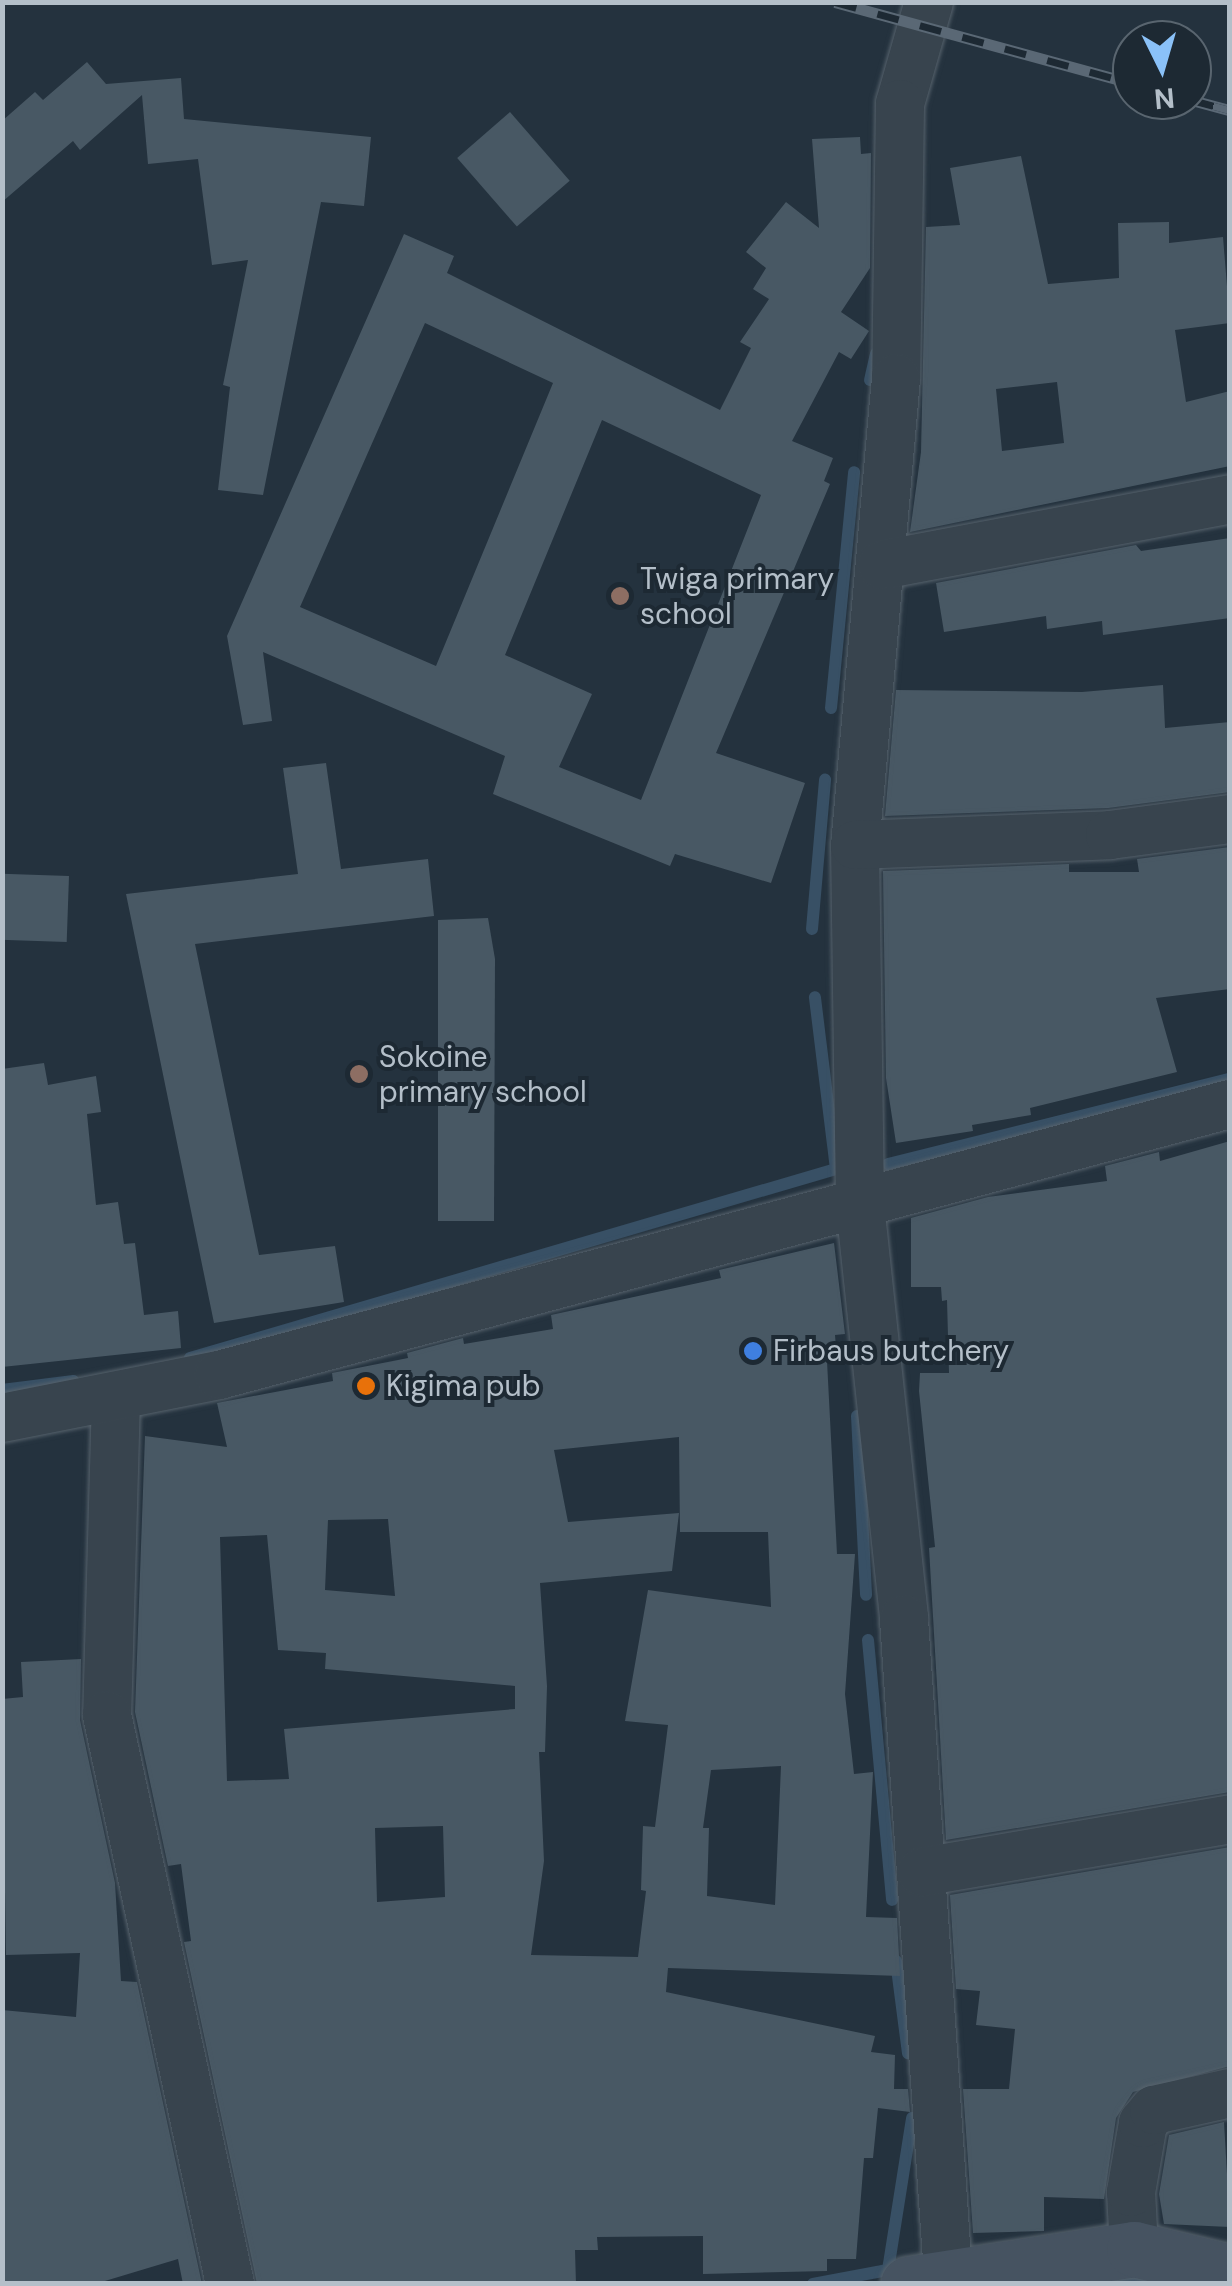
<!DOCTYPE html>
<html>
<head>
<meta charset="utf-8">
<style>
	body { margin:0 }
	#map { position:relative; width:1232px; height:2286px; overflow:hidden; background:#24323e; font-family:"DM Sans",sans-serif }
	div>[style] { position:absolute }
	.stream>* { height:12px; margin:-6px; padding:0 6px; transform-origin:6px; border-radius:6px; background:#385065 }
	.building>* { inset:0; background:#485864; transform-origin:0 0 }
	.roads { filter:drop-shadow(0 0 2px #56626c) drop-shadow(0 0 2px #56626c) }
	.street>* { height:48px; margin:-24px; padding:0 24px; transform-origin:24px; border-radius:24px; background:#38444e }
	.secondary>* { height:55px; margin:-27.5px; padding:0 27.5px; transform-origin:27.5px; border-radius:27.5px; background:#465361 }
	.rail>* { height:11px; margin-top:-5.5px; transform-origin:0; background:repeating-linear-gradient(90deg,#1d2933 0 22px,#5a6875 0 44px); box-sizing:border-box; border-block:2px solid #5a6875 }
	.dots>* { width:28px; height:28px; translate:-50% -50%; box-sizing:border-box; border:5px solid #1d2933; border-radius:50% }
	span { translate:-50% -50%; white-space:nowrap; text-align:center; line-height:1.15; -webkit-text-stroke:8px #1d2933; paint-order:stroke }
	.poi-label { font-size:30px; color:#b4bfc9 }
	.left { translate:0 -50%; text-align:left }
	.frame { position:absolute; inset:0; border:5px solid #b4bfc9; pointer-events:none }
	.north { position:absolute; left:1112px; top:20px; width:100px; height:100px; box-sizing:border-box; background:#1d2933; border:2px solid #59656f; border-radius:50%; rotate:175deg; font-size:28px; font-weight:700; line-height:40px; text-align:center; color:#b4bfc9 }
	.north::after { content:''; display:block; margin:auto; width:35px; height:45px; background:#8ac1f8; clip-path:polygon(50% 0,100% 100%,50% 72%,0 100%) }
</style>
</head>
<body>
<div id="map">
	<div class="stream">
		<div style="left:870px;top:380px;width:27px;rotate:-77deg"></div>
		<div style="left:831px;top:708px;width:237px;rotate:-84.4deg"></div>
		<div style="left:812px;top:929px;width:150px;rotate:-85deg"></div>
		<div style="left:888px;top:1164px;width:352px;rotate:-14deg"></div>
		<div style="left:190px;top:1358px;width:673px;rotate:-16.31deg"></div>
		<div style="left:836px;top:1169px;width:173px;rotate:-97deg"></div>
		<div style="left:2px;top:1390px;width:72px;rotate:-7.2deg"></div>
		<div style="left:857px;top:1416px;width:179px;rotate:87.1deg"></div>
		<div style="left:868px;top:1640px;width:261px;rotate:84.7deg"></div>
		<div style="left:896px;top:1961px;width:93px;rotate:82.6deg"></div>
		<div style="left:1098px;top:2280px;width:47px;rotate:4.9deg"></div>
		<div style="left:813px;top:2284px;width:76px;rotate:-10.6deg"></div>
		<div style="left:888px;top:2270px;width:154px;rotate:-81deg"></div>
	</div>
	<div class="building">
		<div style="clip-path:polygon(87px 62px,106px 84px,181px 78px,184px 119px,371px 137px,364px 206px,321px 202px,263px 495px,218px 490px,230px 387px,223px 385px,248px 260px,212px 265px,198px 159px,148px 164px,142px 95px,80px 150px,73px 141px,2px 202px,2px 121px,35px 92px,43px 100px)"></div>
		<div style="left:510px;top:112px;width:91px;height:70px;rotate:49deg"></div>
		<div style="clip-path:polygon(evenodd,860px 137px,861px 154px,871px 153px,870px 268px,841px 312px,869px 331px,851px 359px,839px 352px,792px 441px,833px 458px,824px 481px,830px 484px,716px 753px,805px 783px,771px 883px,675px 854px,670px 866px,493px 794px,505px 756px,263px 652px,272px 721px,243px 725px,227px 636px,404px 234px,454px 256px,447px 273px,720px 410px,751px 348px,740px 342px,769px 299px,753px 289px,766px 268px,746px 252px,786px 202px,819px 228px,812px 139px,860px 137px,425px 323px,553px 383px,436px 666px,300px 607px,425px 323px,860px 137px,602px 420px,761px 495px,641px 800px,559px 767px,592px 694px,505px 655px,602px 420px)"></div>
		<div style="clip-path:polygon(evenodd,1021px 156px,1048px 284px,1119px 278px,1118px 223px,1169px 222px,1169px 243px,1223px 237px,1230px 323px,1175px 330px,1186px 402px,1230px 391px,1230px 466px,910px 532px,921px 452px,926px 227px,960px 225px,950px 168px,1021px 156px,1057px 382px,1064px 443px,1002px 451px,996px 389px,1057px 382px)"></div>
		<div style="clip-path:polygon(1230px 538px,1230px 618px,1103px 635px,1102px 621px,1047px 629px,1046px 616px,944px 632px,936px 583px,1136px 545px,1141px 551px)"></div>
		<div style="clip-path:polygon(1163px 685px,1165px 728px,1230px 722px,1230px 792px,1108px 808px,885px 816px,896px 690px,1082px 692px)"></div>
		<div style="clip-path:polygon(326px 763px,341px 869px,428px 859px,434px 916px,195px 944px,259px 1255px,335px 1246px,344px 1302px,214px 1323px,126px 894px,298px 874px,283px 768px)"></div>
		<div style="clip-path:polygon(1230px 847px,1230px 989px,1156px 998px,1177px 1072px,1030px 1108px,1031px 1115px,972px 1125px,973px 1131px,896px 1143px,886px 1078px,883px 871px,1069px 864px,1069px 872px,1139px 872px,1137px 859px)"></div>
		<div style="left:69px;top:876px;width:66px;height:67px;rotate:92deg"></div>
		<div style="clip-path:polygon(488px 918px,495px 959px,494px 1221px,438px 1221px,438px 920px)"></div>
		<div style="clip-path:polygon(44px 1063px,48px 1085px,96px 1076px,101px 1112px,87px 1114px,96px 1205px,118px 1202px,124px 1244px,135px 1243px,144px 1315px,178px 1311px,181px 1348px,2px 1367px,2px 1069px)"></div>
		<div style="clip-path:polygon(1230px 1141px,1230px 1792px,946px 1840px,929px 1548px,935px 1547px,919px 1391px,920px 1373px,949px 1373px,947px 1300px,942px 1301px,941px 1287px,911px 1287px,911px 1218px,988px 1197px,1107px 1181px,1105px 1166px,1159px 1152px,1160px 1161px)"></div>
		<div style="clip-path:polygon(evenodd,834px 1243px,845px 1334px,835px 1335px,837px 1360px,827px 1361px,837px 1554px,855px 1554px,845px 1694px,854px 1774px,873px 1772px,866px 1917px,897px 1918px,900px 1976px,668px 1968px,666px 1992px,875px 2036px,871px 2052px,895px 2055px,894px 2089px,908px 2089px,910px 2112px,878px 2108px,873px 2158px,864px 2158px,856px 2259px,827px 2259px,827px 2271px,703px 2274px,703px 2236px,597px 2237px,598px 2250px,575px 2250px,576px 2284px,257px 2284px,184px 1942px,191px 1941px,181px 1864px,168px 1866px,135px 1712px,145px 1436px,227px 1447px,217px 1403px,333px 1381px,332px 1373px,408px 1358px,407px 1353px,463px 1338px,464px 1344px,553px 1329px,551px 1315px,721px 1278px,719px 1270px,834px 1243px,679px 1437px,680px 1532px,768px 1532px,771px 1607px,648px 1590px,625px 1721px,668px 1725px,655px 1827px,643px 1826px,641px 1890px,646px 1891px,638px 1957px,531px 1955px,544px 1861px,539px 1752px,545px 1752px,547px 1686px,540px 1583px,672px 1571px,679px 1513px,568px 1522px,554px 1450px,679px 1437px,834px 1243px,388px 1519px,395px 1596px,325px 1590px,328px 1520px,388px 1519px,834px 1243px,267px 1535px,278px 1650px,326px 1653px,325px 1669px,515px 1686px,515px 1709px,284px 1729px,289px 1779px,227px 1781px,220px 1537px,267px 1535px,834px 1243px,781px 1766px,775px 1905px,707px 1896px,709px 1828px,703px 1828px,711px 1770px,781px 1766px,834px 1243px,443px 1826px,445px 1897px,377px 1902px,375px 1828px,443px 1826px)"></div>
		<div style="clip-path:polygon(81px 1659px,80px 1720px,115px 1883px,121px 1981px,137px 1982px,202px 2284px,183px 2284px,178px 2259px,95px 2284px,2px 2284px,2px 2010px,76px 2017px,80px 1953px,6px 1955px,2px 1699px,23px 1697px,21px 1662px)"></div>
		<div style="clip-path:polygon(1230px 1847px,1230px 2066px,1133px 2092px,1116px 2118px,1104px 2199px,1044px 2197px,1044px 2231px,973px 2233px,963px 2089px,1009px 2089px,1015px 2029px,976px 2025px,980px 1991px,956px 1989px,950px 1895px)"></div>
		<div style="clip-path:polygon(1224px 2122px,1230px 2227px,1164px 2224px,1159px 2194px,1169px 2135px)"></div>
	</div>
	<div class="roads">
		<div class="street">
			<div style="left:929px;top:2px;width:106px;rotate:105.9deg"></div>
			<div style="left:900px;top:104px;width:274px;rotate:90.8deg"></div>
			<div style="left:896px;top:378px;width:469px;rotate:95deg"></div>
			<div style="left:855px;top:845px;width:360px;rotate:89.2deg"></div>
			<div style="left:860px;top:1205px;width:416px;rotate:83.9deg"></div>
			<div style="left:904px;top:1619px;width:656px;rotate:86.16deg"></div>
			<div style="left:882px;top:565px;width:354px;rotate:-10.7deg"></div>
			<div style="left:855px;top:845px;width:255px;rotate:-2.2deg"></div>
			<div style="left:1110px;top:835px;width:121px;rotate:-7.6deg"></div>
			<div style="left:116px;top:1398px;width:317px;rotate:91.6deg"></div>
			<div style="left:107px;top:1715px;width:582px;rotate:77.8deg"></div>
			<div style="left:2px;top:1418px;width:221px;rotate:-11.2deg"></div>
			<div style="left:219px;top:1375px;width:1047px;rotate:-15.01deg"></div>
			<div style="left:921px;top:1872px;width:314px;rotate:-9.7deg"></div>
			<div style="left:1134px;top:2249px;width:57px;rotate:-93deg"></div>
			<div style="left:1131px;top:2192px;width:70px;rotate:-80.1deg"></div>
			<div style="left:1143px;top:2123px;width:17px;rotate:-50deg"></div>
			<div style="left:1154px;top:2110px;width:78px;rotate:-12.6deg"></div>
		</div>
		<div class="secondary">
			<div style="left:908px;top:2284px;width:229px;rotate:-8.8deg"></div>
			<div style="left:1134px;top:2249px;width:99px;rotate:13.5deg"></div>
		</div>
	</div>
	<div class="rail">
		<div style="left:835px;top:2px;width:308px;rotate:15.3deg"></div>
		<div style="left:1192px;top:100px;width:39px;rotate:15deg"></div>
	</div>
	<div class="dots">
		<div style="left:620px;top:596px;background:#8d6e63"></div>
		<div style="left:359px;top:1074px;background:#8d6e63"></div>
		<div style="left:753px;top:1351px;background:#3f7fe0"></div>
		<div style="left:366px;top:1386px;background:#e8710a"></div>
	</div>
	<div class="poi-label">
		<span class="left" style="left:640px;top:596px">Twiga primary<br>school</span>
		<span class="left" style="left:379px;top:1074px">Sokoine<br>primary school</span>
		<span class="left" style="left:773px;top:1351px">Firbaus butchery</span>
		<span class="left" style="left:386px;top:1386px">Kigima pub</span>
	</div>
	<div class="frame"></div>
	<div class="north">N</div>
</div>
</body>
</html>
